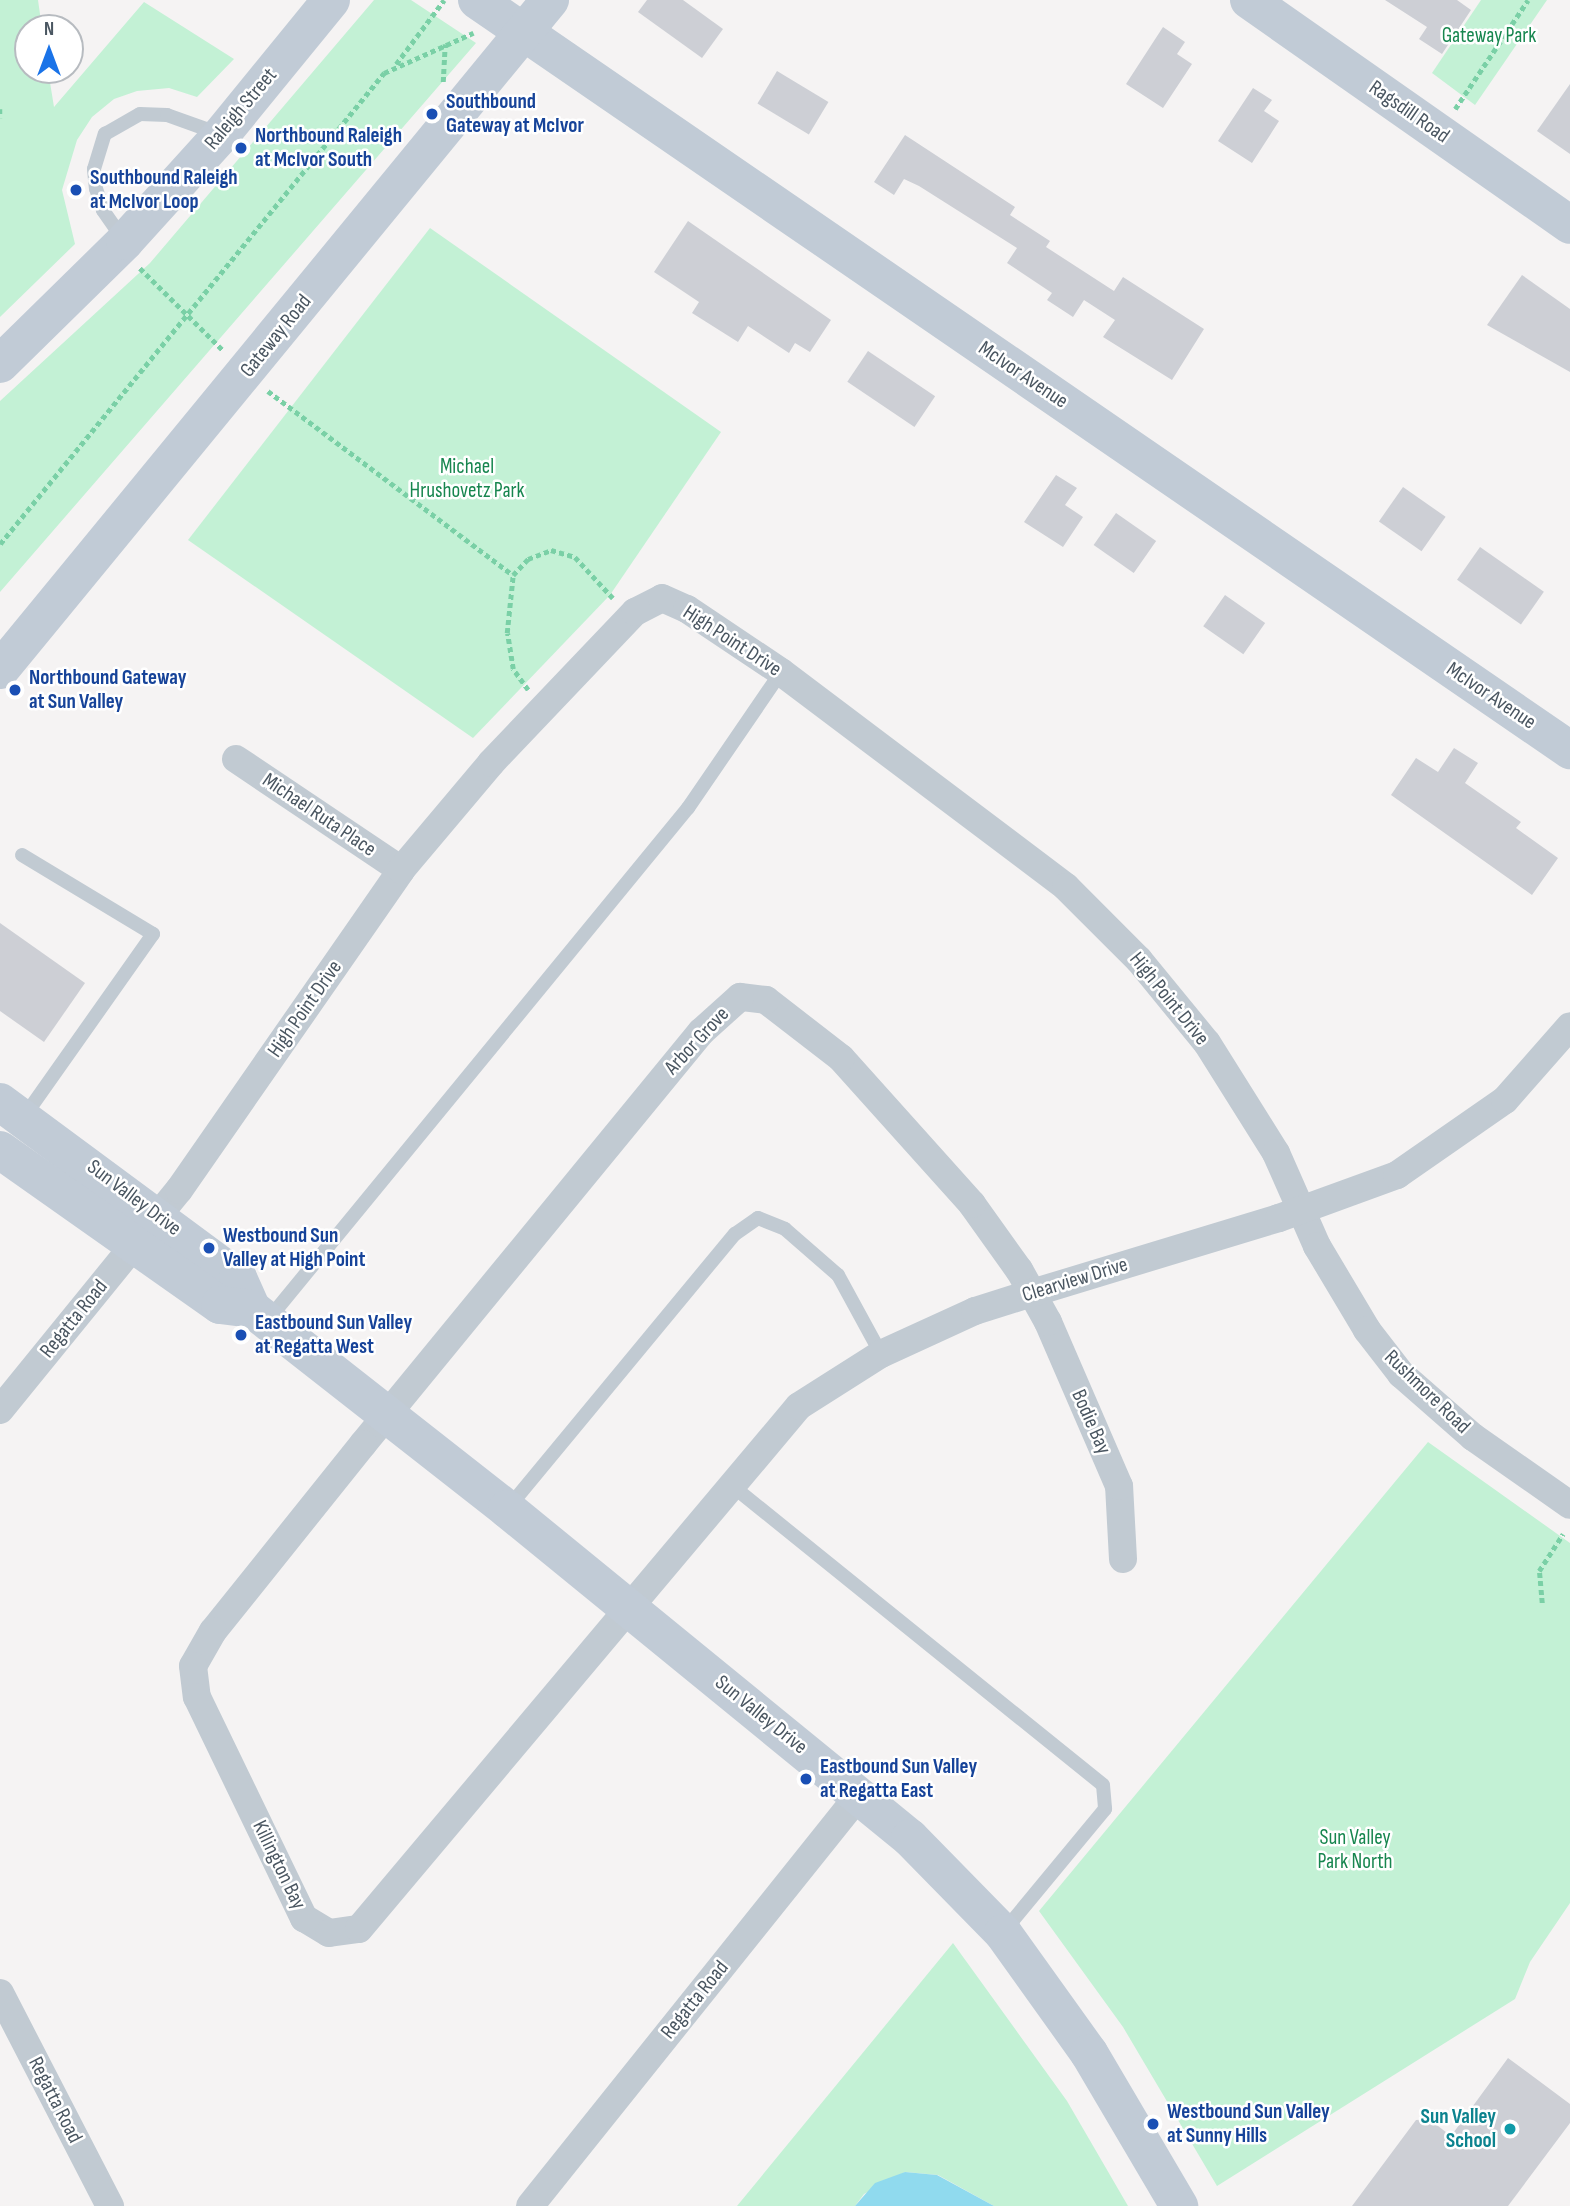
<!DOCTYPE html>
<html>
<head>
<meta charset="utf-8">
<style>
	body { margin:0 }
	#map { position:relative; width:1570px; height:2206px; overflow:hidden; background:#f5f3f3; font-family:"Sofia Sans Condensed",sans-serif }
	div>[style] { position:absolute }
	.green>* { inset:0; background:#c3f1d5 }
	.water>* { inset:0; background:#90daee }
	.building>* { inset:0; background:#cdcfd5; transform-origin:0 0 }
	.path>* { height:4.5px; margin-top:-2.25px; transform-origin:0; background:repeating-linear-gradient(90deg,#7ad0a6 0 5px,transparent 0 8.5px) }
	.lane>* { height:14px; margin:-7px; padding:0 7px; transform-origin:7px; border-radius:7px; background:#c1cad2 }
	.street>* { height:28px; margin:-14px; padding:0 14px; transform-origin:14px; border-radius:14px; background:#c1cad2 }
	.secondary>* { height:38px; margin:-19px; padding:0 19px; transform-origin:19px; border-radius:19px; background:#c1cbd6 }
	.dots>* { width:19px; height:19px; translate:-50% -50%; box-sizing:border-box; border:4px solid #fff; border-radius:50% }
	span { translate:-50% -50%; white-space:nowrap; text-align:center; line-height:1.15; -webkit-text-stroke:5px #fff; paint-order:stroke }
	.park-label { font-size:21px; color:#17864f }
	.transit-label { font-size:21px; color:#164399; font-weight:700 }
	.left { translate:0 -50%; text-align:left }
	.street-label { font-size:21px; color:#4a5661 }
	.culture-label { font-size:21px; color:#0d838f; font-weight:700 }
	.right { translate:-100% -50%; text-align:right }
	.north { position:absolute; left:14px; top:14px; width:70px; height:70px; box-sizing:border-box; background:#fff; border:2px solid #b7bbc0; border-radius:50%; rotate:0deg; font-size:19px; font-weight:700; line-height:28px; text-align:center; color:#4a5661 }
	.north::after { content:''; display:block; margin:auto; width:24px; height:32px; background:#1a73e8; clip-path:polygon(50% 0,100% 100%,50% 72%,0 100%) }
</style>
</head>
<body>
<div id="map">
	<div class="green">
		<div style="clip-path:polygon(0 0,38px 0,42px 28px,28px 28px,28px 70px,48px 70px,54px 107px,144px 2px,234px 59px,197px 97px,169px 88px,137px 91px,114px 99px,92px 117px,77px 140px,62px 190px,75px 244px,0 317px)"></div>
		<div style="clip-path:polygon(374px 0,411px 0,476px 43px,0 592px,0 401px,150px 263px)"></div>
		<div style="clip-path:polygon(1481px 0,1547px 0,1475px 105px,1432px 73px)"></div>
		<div style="clip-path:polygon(430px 228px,721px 432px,610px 595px,473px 738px,188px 540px)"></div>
		<div style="clip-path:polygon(1428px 1442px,1570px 1543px,1570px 1903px,1530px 1962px,1515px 1999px,1217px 2186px,1123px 2027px,1039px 1911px)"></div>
		<div style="clip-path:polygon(953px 1943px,1067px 2101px,1128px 2206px,994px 2206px,938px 2175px,905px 2172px,864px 2194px,855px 2206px,737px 2206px)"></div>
	</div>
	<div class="water">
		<div style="clip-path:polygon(905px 2172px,937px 2175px,994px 2206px,855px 2206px,875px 2183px)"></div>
	</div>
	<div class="building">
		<div style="clip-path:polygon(647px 0,683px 0,723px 29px,702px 58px,638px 12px)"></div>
		<div style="clip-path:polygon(1385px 0,1457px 0,1471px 10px,1442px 54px,1419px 39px,1427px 27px)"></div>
		<div style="clip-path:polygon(1163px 27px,1185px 42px,1177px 54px,1192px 64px,1163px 108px,1126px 84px)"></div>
		<div style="left:777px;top:71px;width:60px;height:38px;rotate:31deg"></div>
		<div style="clip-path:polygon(1570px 84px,1570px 154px,1537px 131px)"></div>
		<div style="clip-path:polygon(1253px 88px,1272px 100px,1264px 111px,1279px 121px,1252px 163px,1218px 141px)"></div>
		<div style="clip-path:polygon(905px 135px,1015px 207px,1010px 215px,1050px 241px,1046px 247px,1114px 291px,1123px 277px,1204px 329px,1172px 380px,1103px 337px,1115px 320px,1084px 300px,1073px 317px,1047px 300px,1052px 293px,1007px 263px,1017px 248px,919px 186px,904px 179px,894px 195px,874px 182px)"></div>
		<div style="clip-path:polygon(688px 221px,831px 320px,810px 352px,795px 343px,789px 353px,748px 326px,738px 342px,692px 313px,699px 302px,654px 272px)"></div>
		<div style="clip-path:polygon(1522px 275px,1570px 309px,1570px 372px,1487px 325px)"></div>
		<div style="left:868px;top:351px;width:81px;height:37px;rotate:34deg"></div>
		<div style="clip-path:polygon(1056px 475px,1077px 488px,1065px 505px,1083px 517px,1063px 547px,1024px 522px)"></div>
		<div style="left:1403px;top:487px;width:52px;height:42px;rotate:35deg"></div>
		<div style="left:1116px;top:513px;width:49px;height:39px;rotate:35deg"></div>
		<div style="left:1480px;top:547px;width:78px;height:40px;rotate:35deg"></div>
		<div style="left:1225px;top:595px;width:49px;height:38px;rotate:35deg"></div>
		<div style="clip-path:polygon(1454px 748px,1478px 763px,1465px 783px,1521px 822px,1516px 828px,1558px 858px,1532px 895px,1391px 795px,1416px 758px,1438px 772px)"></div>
		<div style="clip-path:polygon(0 923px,85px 983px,44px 1042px,0 1011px)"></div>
		<div style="clip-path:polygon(1508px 2058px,1570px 2104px,1570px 2123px,1508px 2206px,1352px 2206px,1416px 2120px,1429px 2119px,1451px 2136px)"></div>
	</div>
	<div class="path">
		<div style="left:396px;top:64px;width:80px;rotate:-53.1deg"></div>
		<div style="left:443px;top:82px;width:38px;rotate:-87deg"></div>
		<div style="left:0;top:109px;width:9px;rotate:90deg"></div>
		<div style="left:1455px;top:109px;width:131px;rotate:-56.2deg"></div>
		<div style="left:140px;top:268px;width:117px;rotate:44.7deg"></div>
		<div style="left:268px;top:391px;width:306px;rotate:36.9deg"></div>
		<div style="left:0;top:544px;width:608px;rotate:-50.81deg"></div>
		<div style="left:384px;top:73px;width:98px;rotate:-24.2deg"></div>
		<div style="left:528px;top:690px;width:26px;rotate:-126deg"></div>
		<div style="left:513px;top:669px;width:36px;rotate:-99deg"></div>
		<div style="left:507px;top:633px;width:58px;rotate:-84.1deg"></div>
		<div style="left:513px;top:575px;width:22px;rotate:-47deg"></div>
		<div style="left:528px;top:559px;width:25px;rotate:-21deg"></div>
		<div style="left:551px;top:550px;width:25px;rotate:16deg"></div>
		<div style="left:575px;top:557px;width:56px;rotate:47.2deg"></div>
		<div style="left:1542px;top:1603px;width:32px;rotate:-95deg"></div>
		<div style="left:1539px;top:1571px;width:44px;rotate:-57deg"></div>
	</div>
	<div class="lane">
		<div style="left:123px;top:239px;width:35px;rotate:-125deg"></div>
		<div style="left:103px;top:210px;width:22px;rotate:-108deg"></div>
		<div style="left:96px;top:189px;width:20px;rotate:-96deg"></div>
		<div style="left:94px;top:169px;width:37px;rotate:-73deg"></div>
		<div style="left:105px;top:134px;width:40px;rotate:-29.7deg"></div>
		<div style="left:140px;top:114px;width:27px;rotate:2deg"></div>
		<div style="left:167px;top:115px;width:53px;rotate:19.8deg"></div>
		<div style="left:22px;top:855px;width:153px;rotate:31.1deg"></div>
		<div style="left:153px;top:934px;width:224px;rotate:125.2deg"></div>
		<div style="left:267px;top:1321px;width:664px;rotate:-50.63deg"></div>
		<div style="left:688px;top:808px;width:165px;rotate:-55.6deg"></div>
		<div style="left:730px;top:1484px;width:479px;rotate:38.9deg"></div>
		<div style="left:1103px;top:1785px;width:24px;rotate:85deg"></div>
		<div style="left:1105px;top:1809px;width:158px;rotate:129.6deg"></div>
		<div style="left:508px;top:1508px;width:356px;rotate:-50.4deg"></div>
		<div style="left:735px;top:1234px;width:28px;rotate:-35deg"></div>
		<div style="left:758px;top:1218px;width:29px;rotate:22deg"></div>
		<div style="left:785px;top:1229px;width:70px;rotate:41deg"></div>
		<div style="left:838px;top:1275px;width:90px;rotate:61.4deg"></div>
	</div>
	<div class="street">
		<div style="left:236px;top:759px;width:199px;rotate:33.9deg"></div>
		<div style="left:0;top:1410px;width:284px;rotate:-50.9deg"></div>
		<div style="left:179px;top:1190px;width:389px;rotate:-55.2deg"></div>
		<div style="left:401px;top:870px;width:140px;rotate:-49.9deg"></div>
		<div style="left:491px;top:763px;width:209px;rotate:-46.4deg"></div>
		<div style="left:635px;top:612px;width:30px;rotate:-27deg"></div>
		<div style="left:662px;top:598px;width:27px;rotate:24deg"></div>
		<div style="left:687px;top:609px;width:113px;rotate:33.8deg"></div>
		<div style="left:781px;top:672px;width:357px;rotate:37deg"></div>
		<div style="left:1066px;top:887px;width:103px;rotate:45deg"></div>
		<div style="left:1139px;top:960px;width:107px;rotate:50.7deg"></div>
		<div style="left:1207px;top:1043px;width:130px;rotate:57.9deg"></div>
		<div style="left:1276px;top:1153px;width:102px;rotate:66.2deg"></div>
		<div style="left:1317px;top:1246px;width:98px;rotate:59.2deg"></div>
		<div style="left:1367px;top:1330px;width:56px;rotate:52.3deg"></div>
		<div style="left:1401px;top:1374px;width:96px;rotate:41.2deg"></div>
		<div style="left:1473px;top:1437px;width:118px;rotate:35deg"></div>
		<div style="left:1123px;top:1559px;width:73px;rotate:-93.1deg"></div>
		<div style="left:1119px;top:1486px;width:179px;rotate:-113.4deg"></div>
		<div style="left:1048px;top:1322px;width:33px;rotate:-119deg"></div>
		<div style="left:1032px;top:1293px;width:26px;rotate:-119deg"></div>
		<div style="left:1019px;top:1270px;width:81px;rotate:-125.5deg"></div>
		<div style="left:972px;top:1204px;width:196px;rotate:-131.9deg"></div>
		<div style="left:841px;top:1058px;width:95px;rotate:-142.3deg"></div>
		<div style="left:766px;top:1000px;width:26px;rotate:-173deg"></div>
		<div style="left:740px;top:997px;width:52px;rotate:138.1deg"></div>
		<div style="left:701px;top:1032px;width:533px;rotate:129.37deg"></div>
		<div style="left:363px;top:1444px;width:240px;rotate:128.7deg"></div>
		<div style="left:213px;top:1631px;width:40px;rotate:119.7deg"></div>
		<div style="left:193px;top:1666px;width:31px;rotate:83deg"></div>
		<div style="left:197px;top:1697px;width:246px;rotate:64.2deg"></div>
		<div style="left:304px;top:1918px;width:29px;rotate:31deg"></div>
		<div style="left:329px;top:1933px;width:30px;rotate:-8deg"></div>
		<div style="left:359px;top:1929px;width:683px;rotate:-49.93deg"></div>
		<div style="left:799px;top:1406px;width:97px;rotate:-32.4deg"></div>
		<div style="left:881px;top:1354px;width:103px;rotate:-24.6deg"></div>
		<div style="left:975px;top:1311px;width:60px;rotate:-17.5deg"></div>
		<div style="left:1032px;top:1293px;width:258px;rotate:-16.9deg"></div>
		<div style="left:1279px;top:1218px;width:126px;rotate:-20deg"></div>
		<div style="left:1397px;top:1175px;width:131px;rotate:-34.8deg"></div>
		<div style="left:1505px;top:1100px;width:98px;rotate:-48.7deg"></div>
		<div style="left:0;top:1993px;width:240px;rotate:62.7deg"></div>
		<div style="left:530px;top:2206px;width:528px;rotate:-51.31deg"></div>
	</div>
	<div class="secondary">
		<div style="left:477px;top:0;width:1326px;rotate:34.46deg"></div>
		<div style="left:1249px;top:0;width:392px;rotate:35deg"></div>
		<div style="left:0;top:364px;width:175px;rotate:-44.5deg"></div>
		<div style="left:125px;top:241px;width:143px;rotate:-47.8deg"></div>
		<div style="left:221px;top:135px;width:174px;rotate:-50.8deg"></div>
		<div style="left:0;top:670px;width:867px;rotate:-50.62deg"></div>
		<div style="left:0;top:1102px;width:296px;rotate:36.5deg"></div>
		<div style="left:238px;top:1278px;width:34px;rotate:66deg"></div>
		<div style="left:252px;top:1309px;width:324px;rotate:38.1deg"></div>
		<div style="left:507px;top:1509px;width:520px;rotate:39.23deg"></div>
		<div style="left:910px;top:1838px;width:133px;rotate:45.6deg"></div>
		<div style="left:1003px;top:1933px;width:148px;rotate:54.4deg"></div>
		<div style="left:1089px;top:2053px;width:178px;rotate:59.5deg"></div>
		<div style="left:0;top:1150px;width:269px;rotate:35.2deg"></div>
		<div style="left:220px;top:1305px;width:32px;rotate:7deg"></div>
	</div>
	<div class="dots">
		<div style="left:432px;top:114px;background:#1a4fb4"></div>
		<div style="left:241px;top:148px;background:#1a4fb4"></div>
		<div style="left:76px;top:190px;background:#1a4fb4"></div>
		<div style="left:15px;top:690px;background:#1a4fb4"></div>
		<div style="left:209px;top:1248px;background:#1a4fb4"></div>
		<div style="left:241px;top:1335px;background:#1a4fb4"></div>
		<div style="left:806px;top:1779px;background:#1a4fb4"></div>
		<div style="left:1153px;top:2124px;background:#1a4fb4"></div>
		<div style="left:1510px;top:2129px;background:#0f9aa8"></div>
	</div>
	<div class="park-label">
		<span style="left:1489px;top:36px">Gateway Park</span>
		<span style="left:467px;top:479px">Michael<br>Hrushovetz Park</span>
		<span style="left:1355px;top:1850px">Sun Valley<br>Park North</span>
	</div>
	<div class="transit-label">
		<span class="left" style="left:446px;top:114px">Southbound<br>Gateway at McIvor</span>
		<span class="left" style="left:255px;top:148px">Northbound Raleigh<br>at McIvor South</span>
		<span class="left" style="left:90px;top:190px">Southbound Raleigh<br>at McIvor Loop</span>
		<span class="left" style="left:29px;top:690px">Northbound Gateway<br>at Sun Valley</span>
		<span class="left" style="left:223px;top:1248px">Westbound Sun<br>Valley at High Point</span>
		<span class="left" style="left:255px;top:1335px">Eastbound Sun Valley<br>at Regatta West</span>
		<span class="left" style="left:820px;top:1779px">Eastbound Sun Valley<br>at Regatta East</span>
		<span class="left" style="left:1167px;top:2124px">Westbound Sun Valley<br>at Sunny Hills</span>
	</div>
	<div class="street-label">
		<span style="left:241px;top:109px;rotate:-50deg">Raleigh Street</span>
		<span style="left:1409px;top:112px;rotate:35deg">Ragsdill Road</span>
		<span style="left:276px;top:336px;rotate:-51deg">Gateway Road</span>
		<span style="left:1023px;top:375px;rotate:34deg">McIvor Avenue</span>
		<span style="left:732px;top:641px;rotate:33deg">High Point Drive</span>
		<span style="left:1491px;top:696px;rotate:34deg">McIvor Avenue</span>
		<span style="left:319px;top:815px;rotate:34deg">Michael Ruta Place</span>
		<span style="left:1169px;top:999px;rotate:51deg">High Point Drive</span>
		<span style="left:305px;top:1009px;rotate:-55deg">High Point Drive</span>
		<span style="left:697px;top:1041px;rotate:-47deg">Arbor Grove</span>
		<span style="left:134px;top:1198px;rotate:37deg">Sun Valley Drive</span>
		<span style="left:1075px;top:1280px;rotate:-17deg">Clearview Drive</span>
		<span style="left:74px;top:1319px;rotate:-51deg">Regatta Road</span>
		<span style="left:1427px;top:1392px;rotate:44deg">Rushmore Road</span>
		<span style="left:1091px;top:1422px;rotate:66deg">Bodie Bay</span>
		<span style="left:761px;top:1715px;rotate:39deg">Sun Valley Drive</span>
		<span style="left:279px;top:1865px;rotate:64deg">Killington Bay</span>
		<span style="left:695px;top:2000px;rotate:-51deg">Regatta Road</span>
		<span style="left:55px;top:2100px;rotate:63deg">Regatta Road</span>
	</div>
	<div class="culture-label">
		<span class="right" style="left:1496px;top:2129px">Sun Valley<br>School</span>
	</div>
	<div class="north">N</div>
</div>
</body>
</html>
